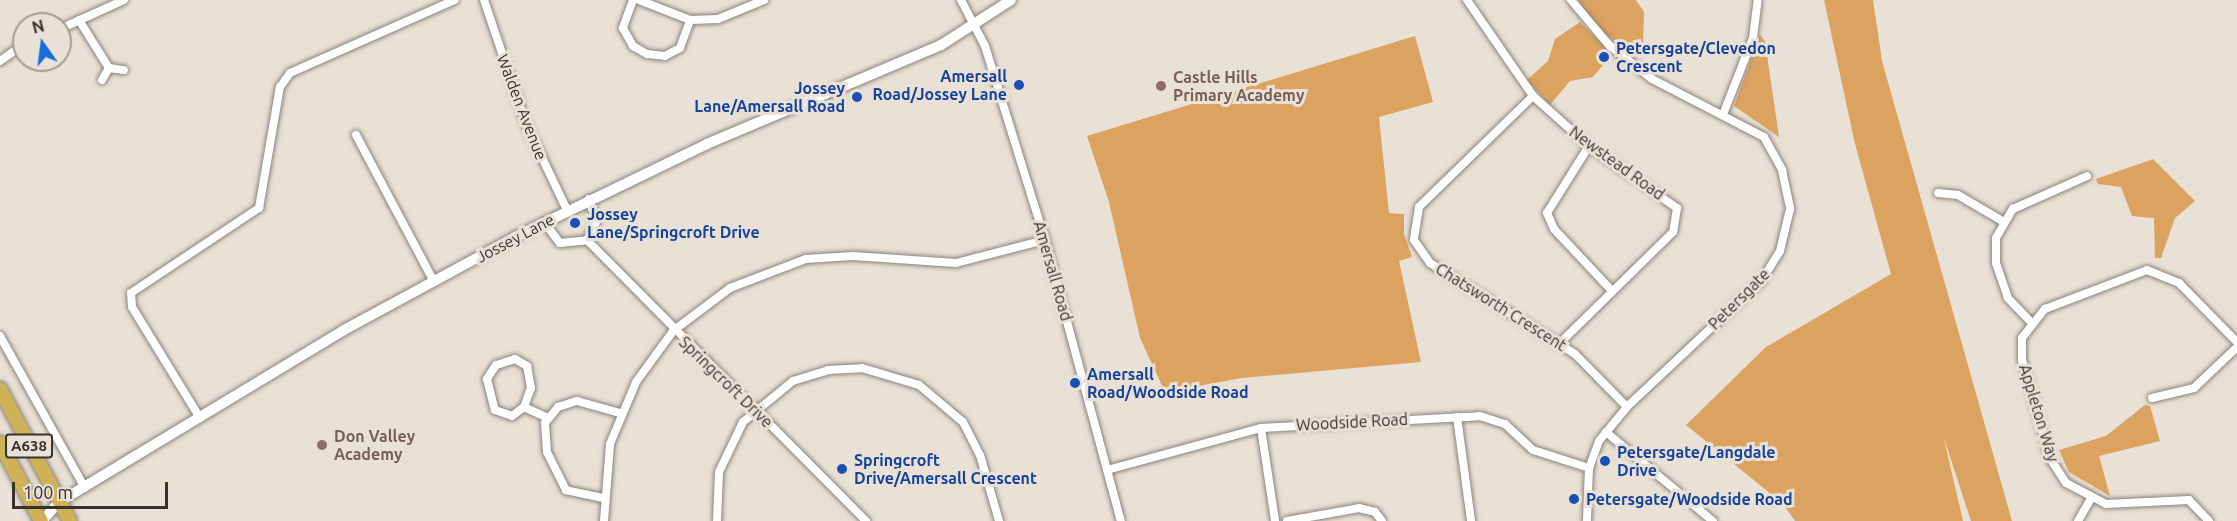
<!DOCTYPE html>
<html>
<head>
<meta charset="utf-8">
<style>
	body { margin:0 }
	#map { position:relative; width:2237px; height:521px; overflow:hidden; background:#e9e0d6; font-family:Ubuntu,sans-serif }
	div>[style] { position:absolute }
	.green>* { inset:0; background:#dca260 }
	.roads { filter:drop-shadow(0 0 2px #8b837a) drop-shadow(0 0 2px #8b837a) }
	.minor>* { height:8px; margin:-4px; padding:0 4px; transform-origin:4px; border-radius:4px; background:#fff }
	.tertiary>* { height:10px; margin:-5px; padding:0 5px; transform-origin:5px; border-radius:5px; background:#fff }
	.trunk>* { height:14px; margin:-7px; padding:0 7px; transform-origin:7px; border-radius:7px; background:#cfb258 }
	.dots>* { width:16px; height:16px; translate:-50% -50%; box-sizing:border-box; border:3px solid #e9e0d6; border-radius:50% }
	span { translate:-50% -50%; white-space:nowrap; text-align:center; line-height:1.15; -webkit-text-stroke:6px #e9e0d6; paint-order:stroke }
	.shield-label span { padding:2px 4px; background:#e9e0d6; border:2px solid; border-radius:4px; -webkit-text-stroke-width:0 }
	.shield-label { font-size:15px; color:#36332f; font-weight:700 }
	.transit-label { font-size:16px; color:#164399; font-weight:700 }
	.left { translate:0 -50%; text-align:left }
	.right { translate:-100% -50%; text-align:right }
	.education-label { font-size:16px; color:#785e54; font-weight:700 }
	.street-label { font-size:16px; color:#36332f }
	.north { position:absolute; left:12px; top:12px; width:60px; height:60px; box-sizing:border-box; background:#e9e0d6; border:2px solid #a19b93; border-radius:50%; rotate:346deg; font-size:16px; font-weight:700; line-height:24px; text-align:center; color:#36332f }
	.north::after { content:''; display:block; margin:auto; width:21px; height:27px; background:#146ed7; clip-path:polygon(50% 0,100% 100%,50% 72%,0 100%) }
	.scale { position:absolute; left:12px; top:482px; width:156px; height:27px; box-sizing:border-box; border:3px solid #36332f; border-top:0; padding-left:8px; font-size:18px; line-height:21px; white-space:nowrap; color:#36332f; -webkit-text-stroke:4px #e9e0d6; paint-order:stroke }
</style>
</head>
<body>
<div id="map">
	<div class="green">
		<div style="clip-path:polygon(1578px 0,1636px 0,1644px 12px,1643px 47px,1636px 55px,1603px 33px)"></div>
		<div style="clip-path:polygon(1824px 0,1873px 0,1882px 61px,2012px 521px,1971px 521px,1943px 435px,1963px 521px,1795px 521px,1783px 504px,1686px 425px,1766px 347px,1891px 274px,1855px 144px)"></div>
		<div style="clip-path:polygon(1580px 22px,1612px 54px,1593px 77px,1570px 81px,1550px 105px,1527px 80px,1548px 61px,1555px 39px)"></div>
		<div style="clip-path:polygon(1760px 35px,1765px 41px,1779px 137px,1734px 106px)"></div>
		<div style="clip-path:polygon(1415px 36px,1433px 102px,1379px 117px,1389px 213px,1404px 214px,1404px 234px,1412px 257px,1399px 261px,1421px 362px,1242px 378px,1165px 392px,1140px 338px,1109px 202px,1087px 136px)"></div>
		<div style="clip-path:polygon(2153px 159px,2195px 201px,2175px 218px,2161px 258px,2155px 258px,2154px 218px,2132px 216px,2121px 187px,2098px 184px,2096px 179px)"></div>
		<div style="clip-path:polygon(2145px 405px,2150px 406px,2160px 441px,2099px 456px,2110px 496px,2069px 472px,2059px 450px,2106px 436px)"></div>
	</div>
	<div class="roads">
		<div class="minor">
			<div style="left:484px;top:0;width:131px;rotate:71.3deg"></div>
			<div style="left:526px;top:124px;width:95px;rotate:64.5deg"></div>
			<div style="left:633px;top:0;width:30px;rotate:110deg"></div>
			<div style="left:623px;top:28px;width:21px;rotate:61deg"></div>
			<div style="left:633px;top:46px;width:16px;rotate:30deg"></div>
			<div style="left:647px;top:54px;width:18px;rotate:6deg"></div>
			<div style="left:665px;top:56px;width:17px;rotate:-28deg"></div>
			<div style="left:680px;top:48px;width:30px;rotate:-70deg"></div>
			<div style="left:639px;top:0;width:55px;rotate:21.4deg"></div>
			<div style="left:690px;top:20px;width:28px;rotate:-2deg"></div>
			<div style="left:718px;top:19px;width:50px;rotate:-22.4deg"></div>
			<div style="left:961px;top:0;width:52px;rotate:62.4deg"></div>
			<div style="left:985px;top:46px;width:203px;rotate:72.8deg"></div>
			<div style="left:1045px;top:240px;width:291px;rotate:74.9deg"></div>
			<div style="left:1467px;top:0;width:116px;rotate:55.5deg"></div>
			<div style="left:1533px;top:96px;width:75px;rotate:41.8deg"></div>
			<div style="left:1589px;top:146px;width:108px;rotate:35.2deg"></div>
			<div style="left:1677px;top:208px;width:24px;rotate:99deg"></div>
			<div style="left:1673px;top:232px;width:160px;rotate:135.5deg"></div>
			<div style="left:1571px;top:0;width:59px;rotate:49.8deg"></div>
			<div style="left:1609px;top:45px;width:55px;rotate:38.3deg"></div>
			<div style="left:1652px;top:79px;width:126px;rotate:27.4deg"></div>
			<div style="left:1764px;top:137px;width:38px;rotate:61deg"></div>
			<div style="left:1782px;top:170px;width:40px;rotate:78deg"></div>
			<div style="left:1790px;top:209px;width:43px;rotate:103.4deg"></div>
			<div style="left:1780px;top:251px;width:36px;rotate:122deg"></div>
			<div style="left:1761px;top:281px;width:184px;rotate:136.8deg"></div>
			<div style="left:1627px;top:407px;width:44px;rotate:129.5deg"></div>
			<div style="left:1599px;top:441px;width:29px;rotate:110deg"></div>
			<div style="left:1589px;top:468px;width:53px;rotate:92.2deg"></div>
			<div style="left:79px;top:20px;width:57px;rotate:58deg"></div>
			<div style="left:60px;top:29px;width:70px;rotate:-24.4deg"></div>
			<div style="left:0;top:61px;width:29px;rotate:-35deg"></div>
			<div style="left:102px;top:80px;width:14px;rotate:-60deg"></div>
			<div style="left:109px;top:68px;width:15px;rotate:8deg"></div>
			<div style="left:1533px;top:96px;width:159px;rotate:135.8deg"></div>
			<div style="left:1419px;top:207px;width:33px;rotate:99deg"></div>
			<div style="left:1414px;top:240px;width:28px;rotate:55deg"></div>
			<div style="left:1430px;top:263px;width:171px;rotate:32.1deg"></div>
			<div style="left:1575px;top:354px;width:74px;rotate:45.5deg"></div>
			<div style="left:1724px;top:112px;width:79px;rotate:-68.6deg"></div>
			<div style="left:1753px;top:38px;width:38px;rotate:-83deg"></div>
			<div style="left:356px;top:135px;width:166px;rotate:62deg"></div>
			<div style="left:1589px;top:146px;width:79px;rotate:122.1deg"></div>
			<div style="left:1547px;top:213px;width:17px;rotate:66deg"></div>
			<div style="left:1554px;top:229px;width:83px;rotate:46.9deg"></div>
			<div style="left:1938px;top:193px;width:20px;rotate:6deg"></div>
			<div style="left:1958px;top:195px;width:53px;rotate:30.4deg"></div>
			<div style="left:544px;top:222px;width:26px;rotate:53deg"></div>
			<div style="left:560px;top:243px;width:27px;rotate:-6deg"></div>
			<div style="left:587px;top:240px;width:20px;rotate:-63deg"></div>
			<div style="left:596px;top:222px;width:24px;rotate:-107deg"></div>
			<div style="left:587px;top:240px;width:396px;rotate:45.2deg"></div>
			<div style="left:2030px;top:321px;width:32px;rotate:-134deg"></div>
			<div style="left:2008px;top:298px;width:37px;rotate:-109deg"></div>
			<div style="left:1996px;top:263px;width:25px;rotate:-90deg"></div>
			<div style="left:1996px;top:238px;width:34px;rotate:-60deg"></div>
			<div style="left:2013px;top:209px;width:81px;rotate:-24deg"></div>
			<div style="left:0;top:336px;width:174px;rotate:60.8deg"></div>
			<div style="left:2152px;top:398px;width:43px;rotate:-13.4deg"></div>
			<div style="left:2194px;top:388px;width:59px;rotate:-43.6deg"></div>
			<div style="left:524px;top:407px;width:20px;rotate:-70deg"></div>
			<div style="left:531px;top:388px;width:22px;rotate:-100deg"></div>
			<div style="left:527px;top:366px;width:14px;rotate:-150deg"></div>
			<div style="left:515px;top:359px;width:20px;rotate:162deg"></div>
			<div style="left:496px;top:365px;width:17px;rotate:123deg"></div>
			<div style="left:487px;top:379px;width:32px;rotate:76deg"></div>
			<div style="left:495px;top:410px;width:18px;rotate:19deg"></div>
			<div style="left:512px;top:416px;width:15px;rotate:-37deg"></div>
			<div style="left:524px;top:407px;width:26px;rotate:25deg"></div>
			<div style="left:1457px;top:417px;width:105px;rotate:82.3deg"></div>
			<div style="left:200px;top:418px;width:130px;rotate:-121.5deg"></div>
			<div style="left:132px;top:307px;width:14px;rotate:-94deg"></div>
			<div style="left:131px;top:293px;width:154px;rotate:-33.6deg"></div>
			<div style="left:259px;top:208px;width:123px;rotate:-80.2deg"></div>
			<div style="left:280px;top:87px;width:17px;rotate:-54deg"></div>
			<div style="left:290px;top:73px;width:180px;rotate:-23.9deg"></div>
			<div style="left:1261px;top:428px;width:94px;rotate:81.4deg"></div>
			<div style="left:1606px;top:432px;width:139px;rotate:39.8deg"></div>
			<div style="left:1107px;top:470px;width:160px;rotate:-15.3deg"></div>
			<div style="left:1261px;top:428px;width:219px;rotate:-3.1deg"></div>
			<div style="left:1480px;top:416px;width:26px;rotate:18deg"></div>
			<div style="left:1505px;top:424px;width:38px;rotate:43deg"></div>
			<div style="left:1533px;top:450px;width:59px;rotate:17.8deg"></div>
			<div style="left:603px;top:498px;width:38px;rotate:-168deg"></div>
			<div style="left:566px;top:490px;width:42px;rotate:-116.6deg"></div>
			<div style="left:547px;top:452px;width:29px;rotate:-94deg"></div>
			<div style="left:545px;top:423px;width:21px;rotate:-51deg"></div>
			<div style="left:558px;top:407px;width:20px;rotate:-18deg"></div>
			<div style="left:577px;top:401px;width:45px;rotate:15.6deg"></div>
			<div style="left:604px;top:521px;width:77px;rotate:-85.5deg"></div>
			<div style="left:610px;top:444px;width:67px;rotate:-67.2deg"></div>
			<div style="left:636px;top:382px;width:63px;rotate:-54deg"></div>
			<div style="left:673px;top:331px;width:71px;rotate:-37deg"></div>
			<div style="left:730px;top:288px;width:81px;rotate:-20.9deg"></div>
			<div style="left:806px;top:259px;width:47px;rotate:-3.7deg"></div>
			<div style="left:853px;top:256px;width:103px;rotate:3.9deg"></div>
			<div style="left:956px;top:263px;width:92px;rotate:-14.5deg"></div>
			<div style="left:717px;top:521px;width:49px;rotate:-87.7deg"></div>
			<div style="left:719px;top:472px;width:55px;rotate:-64.4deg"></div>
			<div style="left:743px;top:422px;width:65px;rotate:-39.4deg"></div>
			<div style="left:793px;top:381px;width:37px;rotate:-17deg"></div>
			<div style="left:828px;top:370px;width:34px;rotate:-3deg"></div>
			<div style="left:862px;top:368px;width:59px;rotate:16.6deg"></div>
			<div style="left:919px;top:385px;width:57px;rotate:40.1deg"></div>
			<div style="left:963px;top:422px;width:37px;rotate:63deg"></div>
			<div style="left:980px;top:455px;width:69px;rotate:73.9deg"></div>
			<div style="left:1287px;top:521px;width:73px;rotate:-10.2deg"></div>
			<div style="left:1359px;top:508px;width:16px;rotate:14deg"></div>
			<div style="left:1375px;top:512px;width:11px;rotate:52deg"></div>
			<div style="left:2078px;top:521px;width:24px;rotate:-60deg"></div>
			<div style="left:2209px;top:521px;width:29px;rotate:-134deg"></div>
			<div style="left:2189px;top:500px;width:83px;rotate:177.2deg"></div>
			<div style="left:2106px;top:504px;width:45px;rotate:-152.3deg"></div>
			<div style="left:2066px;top:483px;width:30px;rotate:-123deg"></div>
			<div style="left:2050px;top:458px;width:102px;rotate:-105.9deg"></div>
			<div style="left:2022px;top:360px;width:22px;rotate:-90deg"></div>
			<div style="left:2022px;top:338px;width:37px;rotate:-52deg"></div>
			<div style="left:2045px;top:309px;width:109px;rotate:-20.9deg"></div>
			<div style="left:2147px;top:270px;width:35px;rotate:22deg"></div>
			<div style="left:2179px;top:283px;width:83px;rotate:45.5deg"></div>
		</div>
		<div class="tertiary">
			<div style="left:42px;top:521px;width:25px;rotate:-48deg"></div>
			<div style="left:59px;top:502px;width:333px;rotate:-31.1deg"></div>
			<div style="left:344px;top:330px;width:195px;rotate:-28.5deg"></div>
			<div style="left:515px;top:237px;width:213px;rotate:-25.8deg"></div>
			<div style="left:707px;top:144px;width:254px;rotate:-22.9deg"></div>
			<div style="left:941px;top:45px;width:83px;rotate:-32.7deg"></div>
		</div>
		<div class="trunk">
			<div style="left:0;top:389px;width:149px;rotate:62.1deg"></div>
			<div style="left:0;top:443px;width:88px;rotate:62.3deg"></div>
		</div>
	</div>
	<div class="dots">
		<div style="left:1604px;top:57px;background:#1a4fb4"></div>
		<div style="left:1019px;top:85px;background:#1a4fb4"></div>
		<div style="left:1161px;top:86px;background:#8d6e63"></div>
		<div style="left:857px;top:97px;background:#1a4fb4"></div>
		<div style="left:575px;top:223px;background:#1a4fb4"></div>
		<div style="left:1075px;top:383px;background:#1a4fb4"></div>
		<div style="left:322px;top:445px;background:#8d6e63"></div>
		<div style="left:1605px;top:461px;background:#1a4fb4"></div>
		<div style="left:842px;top:469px;background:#1a4fb4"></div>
		<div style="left:1574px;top:499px;background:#1a4fb4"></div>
	</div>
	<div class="shield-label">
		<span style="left:29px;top:446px">A638</span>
	</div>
	<div class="transit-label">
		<span class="left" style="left:1616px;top:57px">Petersgate/Clevedon<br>Crescent</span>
		<span class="right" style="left:1007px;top:85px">Amersall<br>Road/Jossey Lane</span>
		<span class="right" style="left:845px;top:97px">Jossey<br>Lane/Amersall Road</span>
		<span class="left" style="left:587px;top:223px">Jossey<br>Lane/Springcroft Drive</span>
		<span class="left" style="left:1087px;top:383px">Amersall<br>Road/Woodside Road</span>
		<span class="left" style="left:1617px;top:461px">Petersgate/Langdale<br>Drive</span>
		<span class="left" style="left:854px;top:469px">Springcroft<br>Drive/Amersall Crescent</span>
		<span class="left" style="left:1586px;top:499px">Petersgate/Woodside Road</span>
	</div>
	<div class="education-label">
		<span class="left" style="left:1173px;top:86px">Castle Hills<br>Primary Academy</span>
		<span class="left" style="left:334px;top:445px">Don Valley<br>Academy</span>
	</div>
	<div class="street-label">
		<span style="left:522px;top:107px;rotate:69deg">Walden Avenue</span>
		<span style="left:1617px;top:163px;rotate:36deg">Newstead Road</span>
		<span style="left:515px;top:238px;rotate:-28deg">Jossey Lane</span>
		<span style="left:1053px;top:271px;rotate:74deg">Amersall Road</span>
		<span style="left:1739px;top:299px;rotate:-45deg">Petersgate</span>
		<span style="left:1501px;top:307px;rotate:32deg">Chatsworth Crescent</span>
		<span style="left:726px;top:382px;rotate:44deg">Springcroft Drive</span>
		<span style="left:2039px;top:413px;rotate:73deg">Appleton Way</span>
		<span style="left:1352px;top:422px;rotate:-3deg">Woodside Road</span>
	</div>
	<div class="north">N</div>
	<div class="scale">100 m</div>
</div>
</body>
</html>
